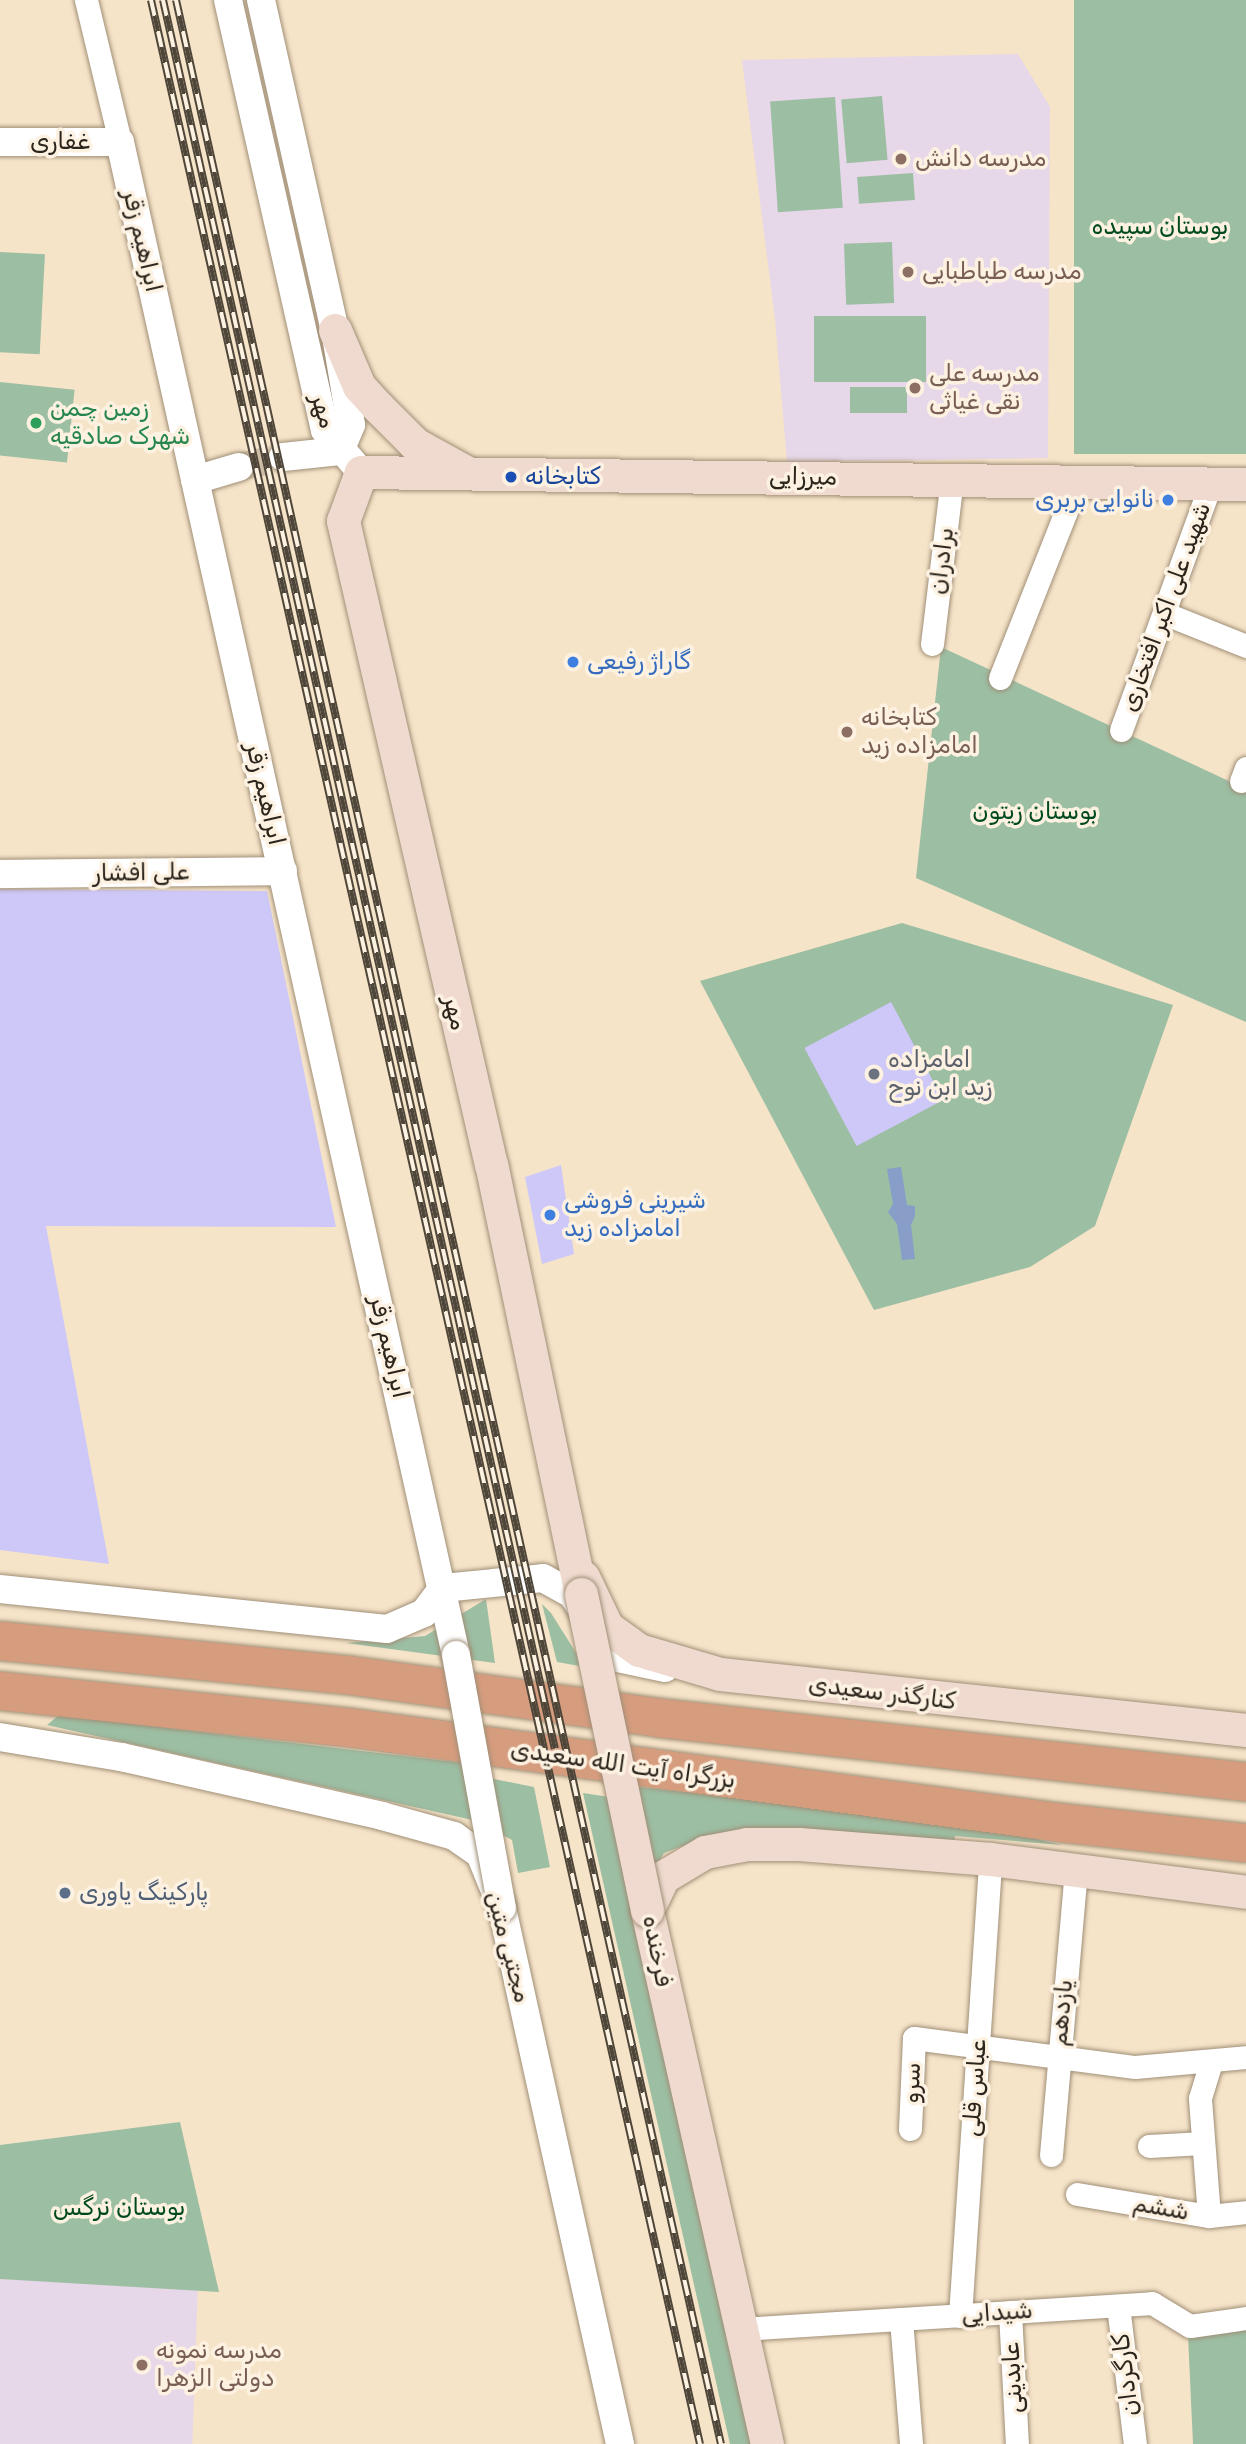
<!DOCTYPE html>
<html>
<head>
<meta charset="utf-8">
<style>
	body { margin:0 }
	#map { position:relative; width:1246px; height:2444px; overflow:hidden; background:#f6e4c9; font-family:Rubik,"Noto Sans Arabic",sans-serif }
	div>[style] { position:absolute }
	.education>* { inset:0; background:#e6d7e9; transform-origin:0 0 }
	.green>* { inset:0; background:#9cbea3; transform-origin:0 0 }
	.water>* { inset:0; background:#889ec8 }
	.building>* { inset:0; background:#cec8f8; transform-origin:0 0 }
	.tertiary-tunnel>* { height:28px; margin-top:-14px; transform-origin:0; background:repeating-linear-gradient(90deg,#cebea6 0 28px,transparent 0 42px) }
	.roads { filter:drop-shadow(0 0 2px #a08f77) drop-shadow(0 0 2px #a08f77) }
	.minor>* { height:23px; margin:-11.5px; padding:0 11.5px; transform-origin:11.5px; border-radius:11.5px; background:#fff }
	.tertiary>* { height:28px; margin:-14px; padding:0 14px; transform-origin:14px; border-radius:14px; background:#fff }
	.secondary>* { height:33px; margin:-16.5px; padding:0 16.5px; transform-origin:16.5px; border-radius:16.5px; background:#f0dacf }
	.trunk>* { height:38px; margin:-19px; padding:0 19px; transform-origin:19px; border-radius:19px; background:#d69c7e }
	.rail>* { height:8px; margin-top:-4px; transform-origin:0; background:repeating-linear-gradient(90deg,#fdf2e2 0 16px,#4f463a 0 32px); box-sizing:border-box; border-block:2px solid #4f463a }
	.bridges { filter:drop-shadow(0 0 2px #a08f77) drop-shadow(0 0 2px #a08f77) }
	.tertiary-bridge>* { height:28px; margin:-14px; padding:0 14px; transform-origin:14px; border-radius:14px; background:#fff }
	.secondary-bridge>* { height:33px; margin:-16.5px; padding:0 16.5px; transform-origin:16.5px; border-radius:16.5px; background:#f0dacf }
	.dots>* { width:19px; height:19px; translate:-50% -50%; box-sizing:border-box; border:4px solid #fdf2e2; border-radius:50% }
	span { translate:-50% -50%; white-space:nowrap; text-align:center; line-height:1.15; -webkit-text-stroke:7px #fdf2e2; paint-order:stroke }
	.street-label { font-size:24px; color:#2c251c }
	.education-label { font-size:24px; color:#785e54 }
	.left { translate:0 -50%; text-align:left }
	.park-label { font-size:24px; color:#004a1f }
	.leisure-label { font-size:24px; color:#27864d }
	.transit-label { font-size:24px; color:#164399 }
	.shop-label { font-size:24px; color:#366cbe }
	.right { translate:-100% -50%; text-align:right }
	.worship-label { font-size:24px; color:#5b616d }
	.service-label { font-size:24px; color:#4e5e75 }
</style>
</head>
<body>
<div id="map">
	<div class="education">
		<div style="clip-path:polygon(1018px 54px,1050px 107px,1048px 458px,787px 462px,775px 319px,742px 60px)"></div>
		<div style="left:0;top:2279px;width:198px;height:165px;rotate:2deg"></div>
	</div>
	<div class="green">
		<div style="left:1074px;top:0;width:172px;height:454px"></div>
		<div style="left:882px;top:96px;width:64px;height:41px;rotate:85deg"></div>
		<div style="left:835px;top:97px;width:111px;height:65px;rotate:86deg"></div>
		<div style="left:913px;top:173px;width:27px;height:56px;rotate:86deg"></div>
		<div style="left:892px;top:242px;width:61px;height:48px;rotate:88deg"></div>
		<div style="left:0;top:252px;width:45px;height:100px;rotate:3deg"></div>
		<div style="left:926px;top:316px;width:66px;height:112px;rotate:90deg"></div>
		<div style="left:0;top:382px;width:75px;height:73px;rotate:6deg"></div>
		<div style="left:907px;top:387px;width:26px;height:57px;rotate:90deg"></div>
		<div style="clip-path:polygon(941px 647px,1246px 789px,1246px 1022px,916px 878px)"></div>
		<div style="clip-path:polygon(902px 923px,1173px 1005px,1095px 1226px,1030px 1267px,874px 1310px,700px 981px)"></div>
		<div style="clip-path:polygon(486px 1599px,495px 1663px,346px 1643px,425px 1636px)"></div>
		<div style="clip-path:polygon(542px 1604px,551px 1613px,585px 1667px,557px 1662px)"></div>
		<div style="clip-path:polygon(59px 1715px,480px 1765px,479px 1776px,534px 1787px,550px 1867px,518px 1873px,512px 1840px,477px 1821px,47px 1725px)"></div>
		<div style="clip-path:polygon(637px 1787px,959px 1821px,1062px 1845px,955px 1836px,954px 1843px,704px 1838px,664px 1853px,656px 1866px,755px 2444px,730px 2444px,583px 1793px,636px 1801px)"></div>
		<div style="clip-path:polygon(180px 2122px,219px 2292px,0 2279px,0 2145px)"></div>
		<div style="clip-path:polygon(1246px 2329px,1246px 2444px,1193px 2444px,1188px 2336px)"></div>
	</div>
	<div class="water">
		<div style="clip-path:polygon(901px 1167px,907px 1205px,915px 1206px,915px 1216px,911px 1225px,915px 1259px,902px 1260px,897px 1224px,888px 1212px,893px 1204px,887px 1169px)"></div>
	</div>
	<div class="building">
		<div style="clip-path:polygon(0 889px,267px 891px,336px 1227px,46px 1226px,109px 1564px,0 1550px)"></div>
		<div style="left:891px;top:1002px;width:111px;height:98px;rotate:62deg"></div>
		<div style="clip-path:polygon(561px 1165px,574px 1254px,542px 1264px,525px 1177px)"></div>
	</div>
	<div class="tertiary-tunnel">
		<div style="left:239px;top:467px;width:45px;rotate:-12.8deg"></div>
	</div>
	<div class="roads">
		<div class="minor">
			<div style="left:86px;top:0;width:146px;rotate:76.5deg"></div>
			<div style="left:1166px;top:614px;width:86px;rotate:21.8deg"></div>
			<div style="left:932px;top:644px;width:167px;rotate:-83.1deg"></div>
			<div style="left:1000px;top:678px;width:212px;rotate:-68.4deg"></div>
			<div style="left:1121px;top:730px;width:263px;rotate:-70deg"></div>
			<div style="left:1241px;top:781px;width:14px;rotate:-69deg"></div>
			<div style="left:910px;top:2129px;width:91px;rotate:-87.5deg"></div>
			<div style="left:914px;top:2038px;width:223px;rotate:7.5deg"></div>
			<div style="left:1135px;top:2067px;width:111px;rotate:-5.1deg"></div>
			<div style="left:1149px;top:2146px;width:54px;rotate:-3.2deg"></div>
			<div style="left:1051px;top:2155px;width:285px;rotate:-85deg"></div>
			<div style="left:1077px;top:2194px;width:134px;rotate:9.5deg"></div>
			<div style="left:1209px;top:2216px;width:37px;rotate:-6deg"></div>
			<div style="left:1209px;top:2216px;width:118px;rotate:-94.4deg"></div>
			<div style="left:1200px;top:2098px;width:37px;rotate:-73deg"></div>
			<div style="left:1118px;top:2306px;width:139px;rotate:83deg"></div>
			<div style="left:1010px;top:2312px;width:132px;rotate:87deg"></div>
			<div style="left:960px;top:2316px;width:458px;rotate:-86.2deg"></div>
			<div style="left:901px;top:2319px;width:125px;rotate:85.4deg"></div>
			<div style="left:741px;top:2329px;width:412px;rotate:-3.6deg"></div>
			<div style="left:1152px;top:2303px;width:44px;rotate:31.2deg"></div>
			<div style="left:1190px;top:2326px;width:57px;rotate:-8.1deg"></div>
		</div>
		<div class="tertiary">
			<div style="left:228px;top:0;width:441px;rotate:77.3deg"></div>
			<div style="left:325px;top:430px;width:55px;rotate:49.4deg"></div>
			<div style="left:261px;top:0;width:338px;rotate:77.4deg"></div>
			<div style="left:335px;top:330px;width:96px;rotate:80.4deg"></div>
			<div style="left:351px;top:425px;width:28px;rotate:113deg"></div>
			<div style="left:0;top:142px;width:120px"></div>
			<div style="left:120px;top:142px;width:1550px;rotate:77.48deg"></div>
			<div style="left:283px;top:457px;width:57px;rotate:-6deg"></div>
			<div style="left:195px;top:480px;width:46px;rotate:-16.5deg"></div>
			<div style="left:0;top:874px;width:283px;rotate:-0.6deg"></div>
			<div style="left:0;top:1589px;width:389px;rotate:5.9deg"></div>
			<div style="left:387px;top:1629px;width:40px;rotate:-23.4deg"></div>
			<div style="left:424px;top:1613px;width:31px;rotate:-53deg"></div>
			<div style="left:443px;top:1588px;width:100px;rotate:-5.7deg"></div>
			<div style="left:543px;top:1578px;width:33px;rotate:29deg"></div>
			<div style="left:572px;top:1594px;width:75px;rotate:56.9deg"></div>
			<div style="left:613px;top:1657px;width:53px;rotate:11.9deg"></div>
			<div style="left:0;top:1737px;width:123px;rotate:9.4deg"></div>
			<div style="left:121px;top:1757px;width:268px;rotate:12.7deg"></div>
			<div style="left:382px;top:1816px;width:75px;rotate:15.5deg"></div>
			<div style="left:454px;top:1836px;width:32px;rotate:35deg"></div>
			<div style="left:480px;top:1854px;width:58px;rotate:67.8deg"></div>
			<div style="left:502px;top:1908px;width:549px;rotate:77.58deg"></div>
		</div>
		<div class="secondary">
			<div style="left:335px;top:330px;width:61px;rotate:66.8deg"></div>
			<div style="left:359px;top:386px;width:28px;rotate:48deg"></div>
			<div style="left:378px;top:407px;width:52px;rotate:45deg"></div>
			<div style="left:415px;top:444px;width:56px;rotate:28.9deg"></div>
			<div style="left:583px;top:1577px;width:55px;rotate:64.4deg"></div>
			<div style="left:607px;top:1627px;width:39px;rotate:36deg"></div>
			<div style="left:639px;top:1650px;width:84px;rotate:16.5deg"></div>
			<div style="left:720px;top:1674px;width:529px;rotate:6.08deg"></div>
			<div style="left:581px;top:1594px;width:438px;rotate:-101.8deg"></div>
			<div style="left:491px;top:1165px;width:661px;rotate:-102.94deg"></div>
			<div style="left:343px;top:521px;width:52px;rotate:-69.8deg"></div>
			<div style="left:361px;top:472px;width:885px;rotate:0.78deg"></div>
			<div style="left:767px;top:2444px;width:547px;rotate:-102.67deg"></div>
			<div style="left:647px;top:1910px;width:37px;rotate:-64deg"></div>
			<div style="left:663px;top:1877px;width:49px;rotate:-30.8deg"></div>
			<div style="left:705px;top:1852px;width:43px;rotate:-10.8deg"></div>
			<div style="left:747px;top:1844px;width:52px"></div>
			<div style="left:799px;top:1844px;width:192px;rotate:4.5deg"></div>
			<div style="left:990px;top:1859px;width:258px;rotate:7.3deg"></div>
		</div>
		<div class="trunk">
			<div style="left:0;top:1641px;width:349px;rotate:5.6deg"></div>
			<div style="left:347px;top:1675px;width:315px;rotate:7.8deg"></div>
			<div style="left:659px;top:1718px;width:590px;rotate:6.22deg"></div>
			<div style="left:0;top:1691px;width:354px;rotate:6deg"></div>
			<div style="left:352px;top:1728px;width:716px;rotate:7.62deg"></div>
			<div style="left:1062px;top:1823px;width:185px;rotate:6.2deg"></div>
		</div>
	</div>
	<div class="rail">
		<div style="left:151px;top:0;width:2505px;rotate:77.34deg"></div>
		<div style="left:163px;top:0;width:1792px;rotate:77.37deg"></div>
		<div style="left:176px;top:0;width:2504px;rotate:77.43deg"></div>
	</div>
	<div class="bridges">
		<div class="tertiary-bridge">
			<div style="left:456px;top:1655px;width:257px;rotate:79.7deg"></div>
		</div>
		<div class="secondary-bridge">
			<div style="left:581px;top:1594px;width:323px;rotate:78.2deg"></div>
		</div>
	</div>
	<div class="dots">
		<div style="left:901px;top:159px;background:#8d6e63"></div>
		<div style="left:908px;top:272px;background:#8d6e63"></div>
		<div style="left:915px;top:388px;background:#8d6e63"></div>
		<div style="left:36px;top:423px;background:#2e9e5b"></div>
		<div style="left:511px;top:477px;background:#1a4fb4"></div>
		<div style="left:1168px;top:500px;background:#3f7fe0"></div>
		<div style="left:573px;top:662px;background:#3f7fe0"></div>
		<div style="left:847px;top:732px;background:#8d6e63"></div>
		<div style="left:874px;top:1074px;background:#6b7280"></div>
		<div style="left:550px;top:1215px;background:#3f7fe0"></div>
		<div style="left:65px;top:1893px;background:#5c6f8a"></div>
		<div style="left:142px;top:2365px;background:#8d6e63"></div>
	</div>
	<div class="street-label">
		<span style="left:60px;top:142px">غفاری</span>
		<span style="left:142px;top:241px;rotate:77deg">ابراهیم زقر</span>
		<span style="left:323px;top:411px;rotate:73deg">مهر</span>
		<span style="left:803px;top:477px;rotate:1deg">میرزایی</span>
		<span style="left:942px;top:561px;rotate:-83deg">برادران</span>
		<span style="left:1166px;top:607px;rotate:-70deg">شهید علی اکبر افتخاری</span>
		<span style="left:265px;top:794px;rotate:77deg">ابراهیم زقر</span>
		<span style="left:141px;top:873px;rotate:-1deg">علی افشار</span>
		<span style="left:455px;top:1013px;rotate:77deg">مهر</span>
		<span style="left:389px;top:1347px;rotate:77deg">ابراهیم زقر</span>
		<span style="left:882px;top:1693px;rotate:7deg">کنارگذر سعیدی</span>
		<span style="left:623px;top:1765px;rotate:8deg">بزرگراه آیت الله سعیدی</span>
		<span style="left:508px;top:1947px;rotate:75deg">مجتبی متین</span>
		<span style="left:657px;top:1951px;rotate:79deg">فرخنده</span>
		<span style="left:1062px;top:2013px;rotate:-85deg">یازدهم</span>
		<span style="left:912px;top:2083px;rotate:-88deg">سرو</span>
		<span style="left:975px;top:2088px;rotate:-86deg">عباس قلی</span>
		<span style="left:1161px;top:2208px;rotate:10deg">ششم</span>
		<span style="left:997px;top:2313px;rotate:-4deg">شیدایی</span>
		<span style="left:1126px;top:2375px;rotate:-97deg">کارگردان</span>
		<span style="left:1013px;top:2378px;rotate:-93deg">عابدینی</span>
	</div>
	<div class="education-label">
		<span class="left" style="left:915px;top:159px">مدرسه دانش</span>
		<span class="left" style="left:922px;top:272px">مدرسه طباطبایی</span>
		<span class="left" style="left:929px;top:388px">مدرسه علی<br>نقی غیاثی</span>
		<span class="left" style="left:861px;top:732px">کتابخانه<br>امامزاده زید</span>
		<span class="left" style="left:156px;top:2365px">مدرسه نمونه<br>دولتی الزهرا</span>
	</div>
	<div class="park-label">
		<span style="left:1160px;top:227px">بوستان سپیده</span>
		<span style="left:1035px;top:812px">بوستان زیتون</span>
		<span style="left:119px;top:2208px">بوستان نرگس</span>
	</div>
	<div class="leisure-label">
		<span class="left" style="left:50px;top:423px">زمین چمن<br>شهرک صادقیه</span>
	</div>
	<div class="transit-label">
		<span class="left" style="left:525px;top:477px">کتابخانه</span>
	</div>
	<div class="shop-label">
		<span class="right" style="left:1154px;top:500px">نانوایی بربری</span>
		<span class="left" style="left:587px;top:662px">گاراژ رفیعی</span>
		<span class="left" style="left:564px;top:1215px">شیرینی فروشی<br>امامزاده زید</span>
	</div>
	<div class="worship-label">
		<span class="left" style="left:888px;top:1074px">امامزاده<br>زید ابن نوح</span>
	</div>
	<div class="service-label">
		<span class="left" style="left:79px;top:1893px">پارکینگ یاوری</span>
	</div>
</div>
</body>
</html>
